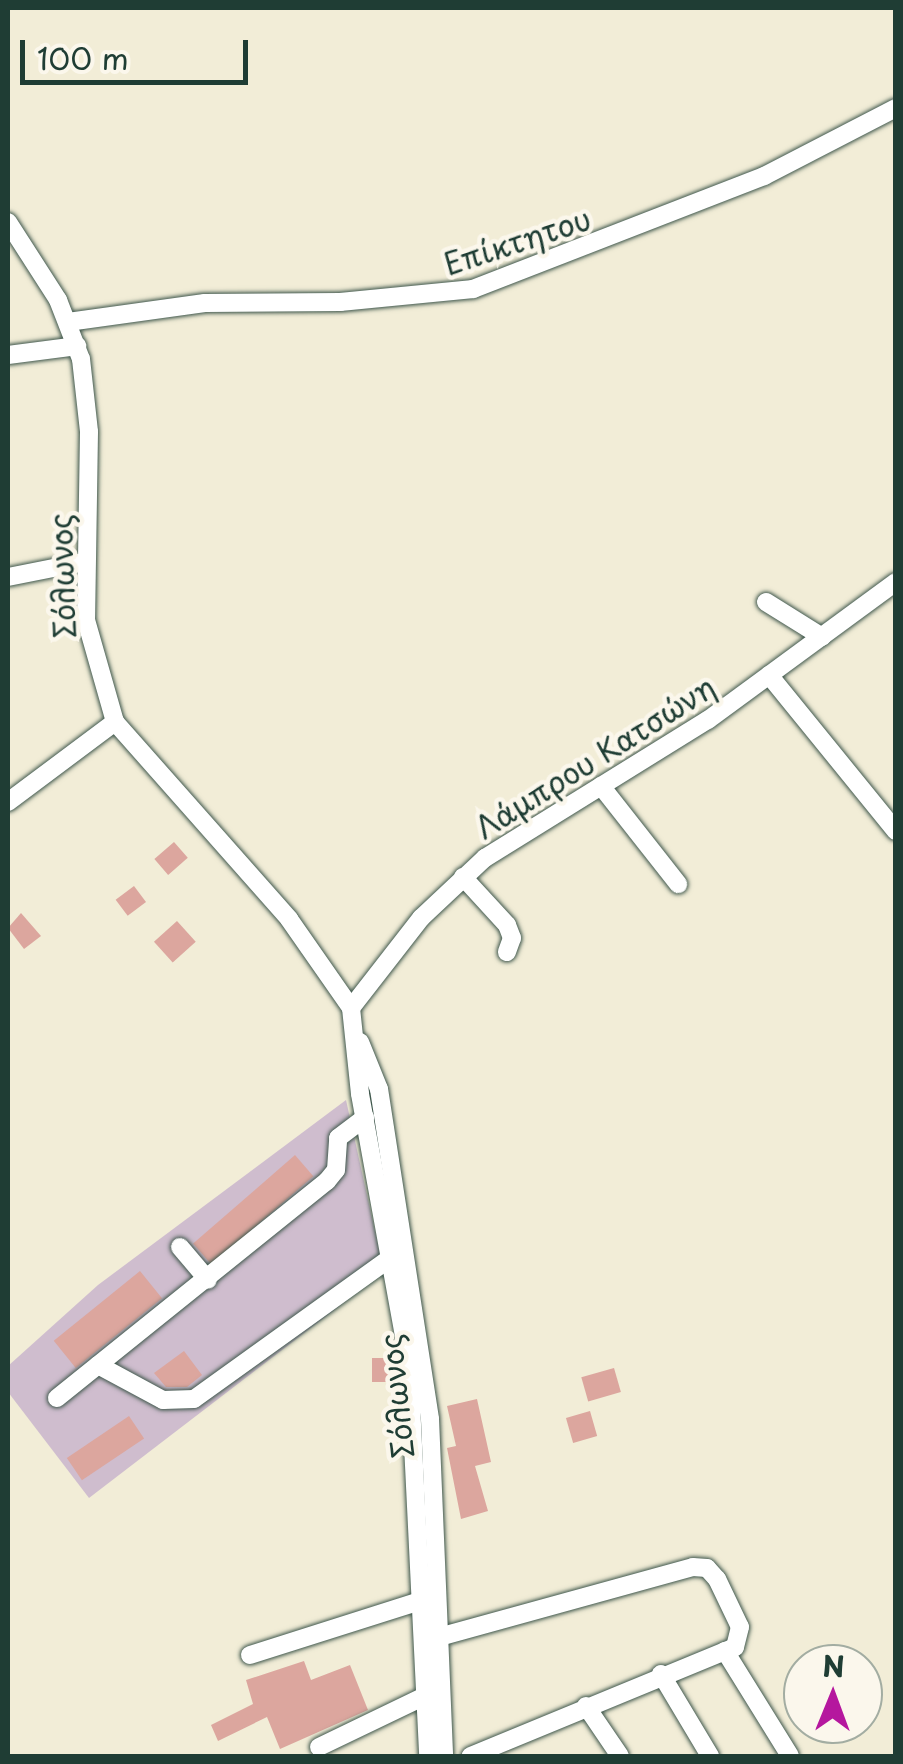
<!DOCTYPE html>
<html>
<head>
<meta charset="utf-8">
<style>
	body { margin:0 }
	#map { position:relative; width:903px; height:1764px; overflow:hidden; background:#f2edd7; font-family:"Playpen Sans",sans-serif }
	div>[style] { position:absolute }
	.industrial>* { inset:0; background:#cfbdce }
	.building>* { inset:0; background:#dca69e; transform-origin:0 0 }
	.roads { filter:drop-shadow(0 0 2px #3f574c) drop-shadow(0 0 2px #3f574c) }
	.minor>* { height:18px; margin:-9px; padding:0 9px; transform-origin:9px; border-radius:9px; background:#fff }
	span { translate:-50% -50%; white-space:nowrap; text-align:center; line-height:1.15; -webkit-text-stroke:9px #fbf7ec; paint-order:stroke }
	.street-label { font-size:30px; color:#1f3d34 }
	.frame { position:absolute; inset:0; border:10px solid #1f3d34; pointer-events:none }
	.north { position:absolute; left:783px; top:1644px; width:100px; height:100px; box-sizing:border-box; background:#fbf7ec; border:2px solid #a3ada2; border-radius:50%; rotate:1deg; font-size:28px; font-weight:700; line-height:40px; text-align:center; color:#1f3d34 }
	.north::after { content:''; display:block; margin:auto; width:35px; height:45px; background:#b5179e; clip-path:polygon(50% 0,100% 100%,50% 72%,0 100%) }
	.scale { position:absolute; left:20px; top:40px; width:228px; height:45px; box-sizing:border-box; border:5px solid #1f3d34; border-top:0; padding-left:12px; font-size:30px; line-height:35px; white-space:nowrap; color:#1f3d34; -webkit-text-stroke:8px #fbf7ec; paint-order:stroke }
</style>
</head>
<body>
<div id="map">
	<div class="industrial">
		<div style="clip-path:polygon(346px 1100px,384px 1272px,89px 1498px,8px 1392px,8px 1366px,98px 1285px)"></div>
	</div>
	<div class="building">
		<div style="left:174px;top:842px;width:21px;height:26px;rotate:49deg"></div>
		<div style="left:134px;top:886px;width:20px;height:23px;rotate:53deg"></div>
		<div style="clip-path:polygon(21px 913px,41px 936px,24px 949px,8px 928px)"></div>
		<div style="left:177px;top:921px;width:28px;height:31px;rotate:48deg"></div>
		<div style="left:295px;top:1155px;width:28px;height:135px;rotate:49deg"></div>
		<div style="left:140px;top:1271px;width:35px;height:111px;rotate:51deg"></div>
		<div style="clip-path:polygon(184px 1351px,202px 1375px,187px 1387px,166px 1387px,154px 1373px)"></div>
		<div style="left:372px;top:1358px;width:21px;height:24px"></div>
		<div style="left:614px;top:1368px;width:25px;height:34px;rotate:74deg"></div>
		<div style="clip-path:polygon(477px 1399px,491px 1462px,475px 1466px,488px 1511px,461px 1519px,447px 1448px,456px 1446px,447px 1406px)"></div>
		<div style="left:590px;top:1411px;width:26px;height:25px;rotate:74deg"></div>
		<div style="left:129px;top:1416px;width:27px;height:75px;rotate:56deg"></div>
		<div style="clip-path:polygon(304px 1661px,311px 1680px,350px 1665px,368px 1710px,280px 1749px,267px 1717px,218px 1741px,211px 1725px,253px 1704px,246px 1680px)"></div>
	</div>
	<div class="roads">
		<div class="minor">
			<div style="left:8px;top:222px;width:93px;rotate:57.3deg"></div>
			<div style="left:58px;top:300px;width:63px;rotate:68.7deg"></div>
			<div style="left:81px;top:359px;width:73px;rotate:83.7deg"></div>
			<div style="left:89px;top:432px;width:188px;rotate:90.9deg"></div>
			<div style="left:86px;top:620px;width:106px;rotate:74.1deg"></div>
			<div style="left:115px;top:722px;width:263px;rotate:48.5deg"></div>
			<div style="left:289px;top:919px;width:108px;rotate:55.1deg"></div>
			<div style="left:351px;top:1008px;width:86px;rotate:84deg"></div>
			<div style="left:360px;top:1094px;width:273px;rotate:79.7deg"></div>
			<div style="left:409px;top:1363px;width:393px;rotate:87.2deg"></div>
			<div style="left:68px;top:322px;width:138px;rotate:-7.9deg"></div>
			<div style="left:205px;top:303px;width:135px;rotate:-0.4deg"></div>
			<div style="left:340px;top:302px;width:134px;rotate:-5.6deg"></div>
			<div style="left:473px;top:289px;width:312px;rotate:-21.2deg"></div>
			<div style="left:764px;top:176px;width:148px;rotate:-27.3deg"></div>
			<div style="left:8px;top:355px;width:70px;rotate:-7.4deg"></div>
			<div style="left:8px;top:577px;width:77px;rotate:-11.2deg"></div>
			<div style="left:766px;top:602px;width:66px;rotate:32deg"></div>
			<div style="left:769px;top:675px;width:201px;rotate:50.9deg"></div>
			<div style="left:601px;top:786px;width:125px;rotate:51.8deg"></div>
			<div style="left:8px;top:802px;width:134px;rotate:-36.8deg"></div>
			<div style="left:463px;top:877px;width:65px;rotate:47.5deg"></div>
			<div style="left:507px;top:925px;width:14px;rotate:69deg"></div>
			<div style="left:512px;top:938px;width:15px;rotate:110deg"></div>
			<div style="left:351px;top:1008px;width:114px;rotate:-52.1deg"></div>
			<div style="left:421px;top:918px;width:88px;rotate:-43.2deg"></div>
			<div style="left:485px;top:858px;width:262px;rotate:-31.8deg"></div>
			<div style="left:708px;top:720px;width:233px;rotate:-36.3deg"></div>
			<div style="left:360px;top:1042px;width:51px;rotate:68deg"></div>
			<div style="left:379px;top:1089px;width:334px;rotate:81.2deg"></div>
			<div style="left:430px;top:1419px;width:337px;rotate:87.6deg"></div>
			<div style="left:180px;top:1247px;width:43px;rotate:49.7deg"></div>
			<div style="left:98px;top:1365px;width:74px;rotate:28.3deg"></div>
			<div style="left:163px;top:1400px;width:31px;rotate:-2deg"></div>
			<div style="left:194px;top:1399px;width:241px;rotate:-35.7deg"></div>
			<div style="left:57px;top:1398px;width:346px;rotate:-38.8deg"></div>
			<div style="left:327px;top:1181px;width:14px;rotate:-51deg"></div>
			<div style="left:336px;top:1170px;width:32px;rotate:-86deg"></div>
			<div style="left:338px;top:1138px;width:34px;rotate:-37deg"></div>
			<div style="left:439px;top:1637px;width:263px;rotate:-15.4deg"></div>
			<div style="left:693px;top:1567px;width:14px;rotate:4deg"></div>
			<div style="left:707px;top:1568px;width:15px;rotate:48deg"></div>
			<div style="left:717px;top:1579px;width:53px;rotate:64.4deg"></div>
			<div style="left:740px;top:1627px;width:21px;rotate:104deg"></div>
			<div style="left:735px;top:1647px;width:286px;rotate:157.6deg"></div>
			<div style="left:725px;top:1651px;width:123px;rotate:58.2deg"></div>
			<div style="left:250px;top:1655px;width:178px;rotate:-17.6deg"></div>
			<div style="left:661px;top:1674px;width:96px;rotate:59.1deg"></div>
			<div style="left:586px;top:1706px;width:60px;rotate:55.8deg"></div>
			<div style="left:319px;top:1747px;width:115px;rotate:-25.7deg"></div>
		</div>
	</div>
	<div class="street-label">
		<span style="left:517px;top:241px;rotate:-18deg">Επίκτητου</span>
		<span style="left:62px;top:576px;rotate:-92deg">Σόλωνος</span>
		<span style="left:595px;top:757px;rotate:-32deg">Λάμπρου Κατσώνη</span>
		<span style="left:396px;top:1396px;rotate:-96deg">Σόλωνος</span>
	</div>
	<div class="frame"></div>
	<div class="north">N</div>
	<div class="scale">100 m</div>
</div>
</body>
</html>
